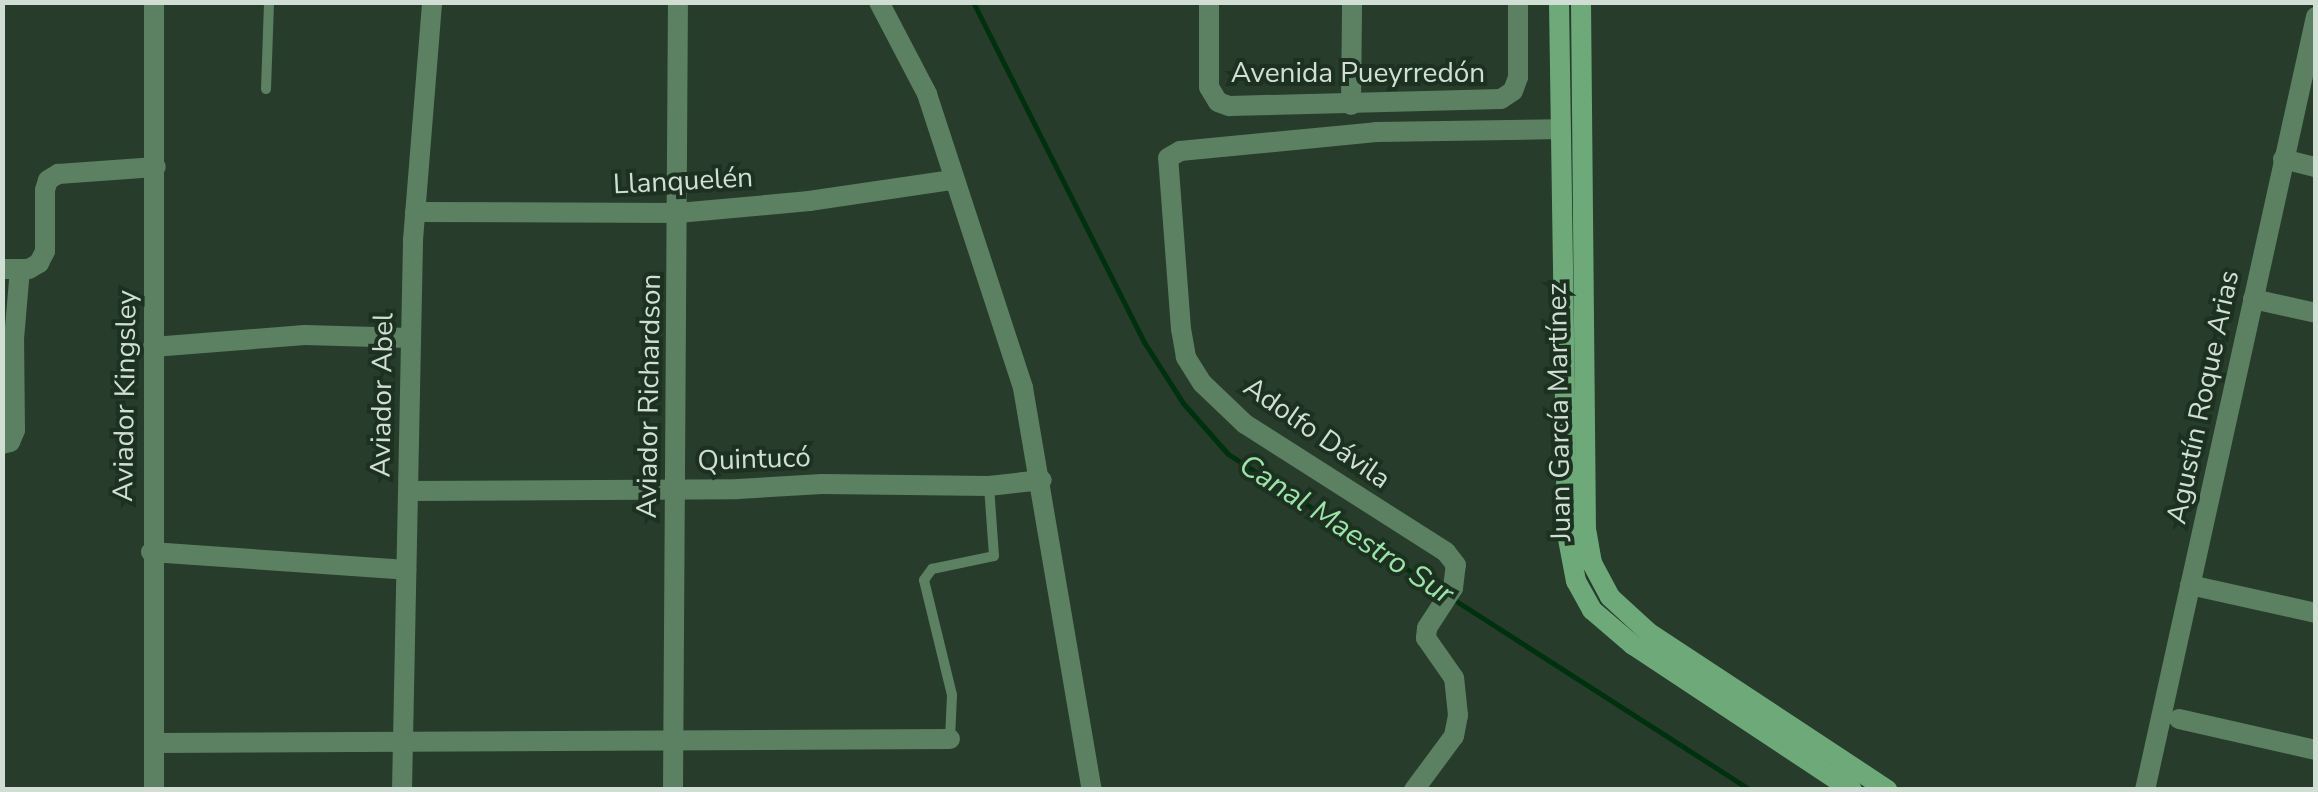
<!DOCTYPE html>
<html>
<head>
<meta charset="utf-8">
<style>
	body { margin:0 }
	#map { position:relative; width:2318px; height:792px; overflow:hidden; background:#273c2b; font-family:"Nunito Sans",sans-serif }
	div>[style] { position:absolute }
	.stream>* { height:5px; margin:-2.5px; padding:0 2.5px; transform-origin:2.5px; border-radius:2.5px; background:#00310e }
	.lane>* { height:10px; margin:-5px; padding:0 5px; transform-origin:5px; border-radius:5px; background:#5c8062 }
	.street>* { height:20px; margin:-10px; padding:0 10px; transform-origin:10px; border-radius:10px; background:#5c8062 }
	.secondary>* { height:20px; margin:-10px; padding:0 10px; transform-origin:10px; border-radius:10px; background:#6eaa79 }
	span { translate:-50% -50%; white-space:nowrap; text-align:center; line-height:1.15; -webkit-text-stroke:8px #1d3121; paint-order:stroke }
	.street-label { font-size:28px; color:#d1ded3 }
	.water-label { font-size:30px; color:#9ce4a9; font-style:italic }
	.frame { position:absolute; inset:0; border:5px solid #d1ded3; pointer-events:none }
</style>
</head>
<body>
<div id="map">
	<div class="stream">
		<div style="left:973px;top:2px;width:381px;rotate:63.3deg"></div>
		<div style="left:1144px;top:342px;width:72px;rotate:57.4deg"></div>
		<div style="left:1183px;top:403px;width:68px;rotate:48.6deg"></div>
		<div style="left:1228px;top:454px;width:257px;rotate:32.8deg"></div>
		<div style="left:1453px;top:599px;width:354px;rotate:32.7deg"></div>
	</div>
	<div class="lane">
		<div style="left:266px;top:89px;width:87px;rotate:-88deg"></div>
		<div style="left:950px;top:739px;width:44px;rotate:-87.4deg"></div>
		<div style="left:952px;top:695px;width:118px;rotate:-103.7deg"></div>
		<div style="left:924px;top:580px;width:14px;rotate:-54deg"></div>
		<div style="left:932px;top:569px;width:63px;rotate:-11.8deg"></div>
		<div style="left:994px;top:556px;width:70px;rotate:-94.1deg"></div>
	</div>
	<div class="street">
		<div style="left:154px;top:2px;width:788px;rotate:90deg"></div>
		<div style="left:879px;top:2px;width:104px;rotate:62.4deg"></div>
		<div style="left:927px;top:94px;width:309px;rotate:71.9deg"></div>
		<div style="left:1023px;top:388px;width:408px;rotate:80.3deg"></div>
		<div style="left:1209px;top:2px;width:85px;rotate:90deg"></div>
		<div style="left:1209px;top:87px;width:17px;rotate:59deg"></div>
		<div style="left:1218px;top:102px;width:12px;rotate:20deg"></div>
		<div style="left:1229px;top:106px;width:272px;rotate:-1.5deg"></div>
		<div style="left:1501px;top:99px;width:14px;rotate:-34deg"></div>
		<div style="left:1513px;top:91px;width:15px;rotate:-70deg"></div>
		<div style="left:1518px;top:77px;width:75px;rotate:-90deg"></div>
		<div style="left:1351px;top:105px;width:103px;rotate:-89.4deg"></div>
		<div style="left:2283px;top:159px;width:34px;rotate:14deg"></div>
		<div style="left:415px;top:212px;width:263px;rotate:0.2deg"></div>
		<div style="left:678px;top:213px;width:132px;rotate:-5.2deg"></div>
		<div style="left:809px;top:201px;width:145px;rotate:-8.4deg"></div>
		<div style="left:2px;top:269px;width:27px"></div>
		<div style="left:29px;top:269px;width:12px;rotate:-31deg"></div>
		<div style="left:39px;top:263px;width:13px;rotate:-63deg"></div>
		<div style="left:45px;top:251px;width:61px;rotate:-90deg"></div>
		<div style="left:45px;top:190px;width:10px;rotate:-73deg"></div>
		<div style="left:48px;top:180px;width:12px;rotate:-31deg"></div>
		<div style="left:58px;top:174px;width:98px;rotate:-4.1deg"></div>
		<div style="left:2253px;top:299px;width:65px;rotate:12.5deg"></div>
		<div style="left:153px;top:347px;width:152px;rotate:-4.5deg"></div>
		<div style="left:305px;top:335px;width:105px;rotate:1.6deg"></div>
		<div style="left:2px;top:444px;width:8px;rotate:-14deg"></div>
		<div style="left:10px;top:442px;width:13px;rotate:-67deg"></div>
		<div style="left:15px;top:430px;width:91px;rotate:-90.6deg"></div>
		<div style="left:14px;top:339px;width:70px;rotate:-85.1deg"></div>
		<div style="left:409px;top:491px;width:329px;rotate:-0.3deg"></div>
		<div style="left:738px;top:489px;width:84px;rotate:-3.4deg"></div>
		<div style="left:822px;top:484px;width:167px;rotate:0.7deg"></div>
		<div style="left:989px;top:486px;width:53px;rotate:-6.5deg"></div>
		<div style="left:151px;top:552px;width:256px;rotate:4deg"></div>
		<div style="left:2190px;top:585px;width:129px;rotate:12.5deg"></div>
		<div style="left:2179px;top:719px;width:140px;rotate:12.8deg"></div>
		<div style="left:155px;top:743px;width:795px;rotate:-0.29deg"></div>
		<div style="left:402px;top:790px;width:550px;rotate:-88.85deg"></div>
		<div style="left:413px;top:240px;width:239px;rotate:-85.4deg"></div>
		<div style="left:673px;top:790px;width:788px;rotate:-89.64deg"></div>
		<div style="left:1414px;top:790px;width:67px;rotate:-53.5deg"></div>
		<div style="left:1454px;top:736px;width:21px;rotate:-79deg"></div>
		<div style="left:1458px;top:715px;width:37px;rotate:-96deg"></div>
		<div style="left:1454px;top:678px;width:49px;rotate:-125deg"></div>
		<div style="left:1426px;top:638px;width:10px;rotate:-84deg"></div>
		<div style="left:1427px;top:628px;width:48px;rotate:-57deg"></div>
		<div style="left:1453px;top:588px;width:23px;rotate:-83deg"></div>
		<div style="left:1456px;top:565px;width:16px;rotate:-128deg"></div>
		<div style="left:1446px;top:552px;width:238px;rotate:-147.5deg"></div>
		<div style="left:1245px;top:424px;width:59px;rotate:-136.4deg"></div>
		<div style="left:1202px;top:383px;width:31px;rotate:-122deg"></div>
		<div style="left:1186px;top:357px;width:28px;rotate:-100deg"></div>
		<div style="left:1181px;top:329px;width:171px;rotate:-94.3deg"></div>
		<div style="left:1168px;top:158px;width:14px;rotate:-30deg"></div>
		<div style="left:1180px;top:151px;width:197px;rotate:-5.5deg"></div>
		<div style="left:1376px;top:132px;width:183px;rotate:-0.9deg"></div>
		<div style="left:2145px;top:790px;width:792px;rotate:-77.53deg"></div>
	</div>
	<div class="secondary">
		<div style="left:1559px;top:2px;width:532px;rotate:89.14deg"></div>
		<div style="left:1567px;top:534px;width:48px;rotate:79.2deg"></div>
		<div style="left:1576px;top:581px;width:33px;rotate:61deg"></div>
		<div style="left:1592px;top:610px;width:54px;rotate:40.5deg"></div>
		<div style="left:1633px;top:645px;width:263px;rotate:33.5deg"></div>
		<div style="left:1581px;top:2px;width:527px;rotate:89.46deg"></div>
		<div style="left:1586px;top:529px;width:35px;rotate:80deg"></div>
		<div style="left:1592px;top:563px;width:38px;rotate:62deg"></div>
		<div style="left:1610px;top:597px;width:52px;rotate:42.6deg"></div>
		<div style="left:1648px;top:632px;width:287px;rotate:33.4deg"></div>
	</div>
	<div class="street-label">
		<span style="left:1358px;top:73px">Avenida Pueyrredón</span>
		<span style="left:683px;top:181px;rotate:-3deg">Llanquelén</span>
		<span style="left:382px;top:395px;rotate:-89deg">Aviador Abel</span>
		<span style="left:125px;top:396px;rotate:-89deg">Aviador Kingsley</span>
		<span style="left:649px;top:396px;rotate:-89deg">Aviador Richardson</span>
		<span style="left:2203px;top:397px;rotate:-78deg">Agustín Roque Arias</span>
		<span style="left:1559px;top:412px;rotate:-91deg">Juan García Martínez</span>
		<span style="left:1317px;top:433px;rotate:35deg">Adolfo Dávila</span>
		<span style="left:754px;top:459px;rotate:-2deg">Quintucó</span>
	</div>
	<div class="water-label">
		<span style="left:1346px;top:530px;rotate:33deg">Canal Maestro Sur</span>
	</div>
	<div class="frame"></div>
</div>
</body>
</html>
